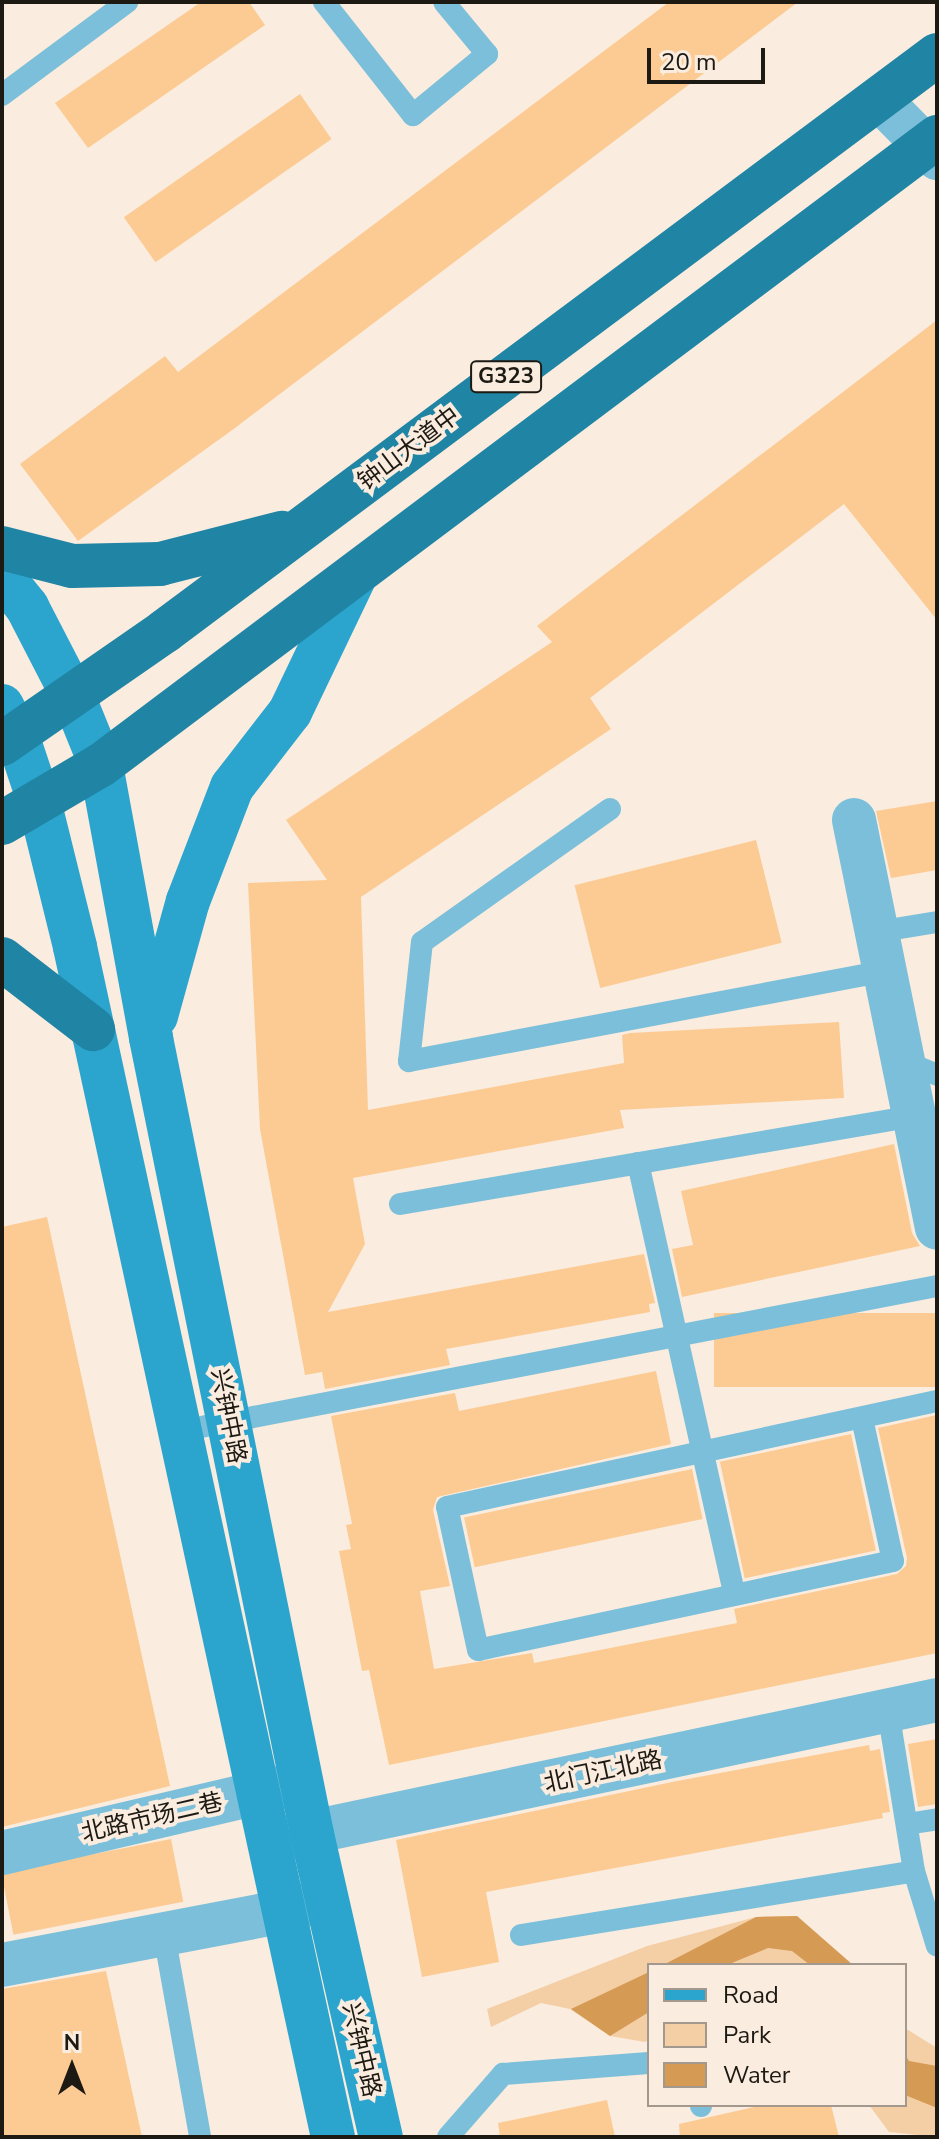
<!DOCTYPE html>
<html>
<head>
<meta charset="utf-8">
<style>
	body { margin:0 }
	#map { position:relative; width:939px; height:2139px; overflow:hidden; background:#faecde; font-family:"Nunito Sans","Noto Sans SC",sans-serif }
	div>[style] { position:absolute }
	.green>* { inset:0; background:#f4cfa6 }
	.water>* { inset:0; background:#d59a54 }
	.building>* { inset:0; background:#fccb94; transform-origin:0 0 }
	.service>* { height:22px; margin:-11px; padding:0 11px; transform-origin:11px; border-radius:11px; background:#7cbfda }
	.minor>* { height:44px; margin:-22px; padding:0 22px; transform-origin:22px; border-radius:22px; background:#7cbfda }
	.tertiary>* { height:44px; margin:-22px; padding:0 22px; transform-origin:22px; border-radius:22px; background:#7cbfda }
	.secondary>* { height:44px; margin:-22px; padding:0 22px; transform-origin:22px; border-radius:22px; background:#2ca5ce }
	.trunk>* { height:44px; margin:-22px; padding:0 22px; transform-origin:22px; border-radius:22px; background:#2084a4 }
	span { translate:-50% -50%; white-space:nowrap; text-align:center; line-height:1.15; -webkit-text-stroke:8px #faecde; paint-order:stroke }
	.shield-label span { padding:2px 6px; background:#faecde; border:2px solid; border-radius:6px; -webkit-text-stroke-width:0 }
	.shield-label { font-size:22px; color:#1d1913; font-weight:700 }
	.street-label { font-size:24px; color:#1d1913 }
	.frame { position:absolute; inset:0; border:4px solid #1d1913; pointer-events:none }
	.legend { position:absolute; left:647px; top:1963px; width:260px; height:144px; box-sizing:border-box; background:#faecde; border:2px solid #a2988d; margin:0; padding:10px 14px; list-style:none; font-size:24px; color:#1d1913 }
	.legend li { display:flex; align-items:center; gap:16px; height:40px }
	.legend b { width:40px; border:2px solid #a2988d }
	.north { position:absolute; left:32px; top:2027px; width:80px; height:80px; -webkit-text-stroke:6px #faecde; paint-order:stroke; rotate:0deg; font-size:22px; font-weight:700; line-height:32px; text-align:center; color:#1d1913 }
	.north::after { content:''; display:block; margin:auto; width:28px; height:36px; background:#1d1913; clip-path:polygon(50% 0,100% 100%,50% 72%,0 100%) }
	.scale { position:absolute; left:647px; top:48px; width:118px; height:36px; box-sizing:border-box; border:4px solid #1d1913; border-top:0; padding-left:10px; font-size:24px; line-height:28px; white-space:nowrap; color:#1d1913; -webkit-text-stroke:6px #faecde; paint-order:stroke }
</style>
</head>
<body>
<div id="map">
	<div class="green">
		<div style="clip-path:polygon(797px 1916px,844px 1965px,649px 1965px,649px 2040px,645px 2042px,610px 2036px,570px 2009px,541px 2003px,491px 2027px,487px 2009px,647px 1946px,756px 1917px)"></div>
		<div style="clip-path:polygon(905px 2028px,937px 2048px,937px 2137px,889px 2132px,869px 2105px,905px 2105px)"></div>
	</div>
	<div class="water">
		<div style="clip-path:polygon(797px 1916px,853px 1965px,810px 1965px,792px 1951px,768px 1948px,727px 1965px,663px 1965px,756px 1917px)"></div>
		<div style="clip-path:polygon(649px 1972px,649px 2012px,610px 2036px,571px 2009px)"></div>
		<div style="clip-path:polygon(905px 2055px,909px 2061px,937px 2066px,937px 2108px,905px 2095px)"></div>
	</div>
	<div class="building">
		<div style="clip-path:polygon(201px 2px,249px 2px,265px 25px,88px 148px,55px 103px)"></div>
		<div style="clip-path:polygon(669px 2px,798px 2px,235px 428px,78px 541px,20px 464px,165px 356px,178px 372px)"></div>
		<div style="left:300px;top:94px;width:55px;height:215px;rotate:55deg"></div>
		<div style="clip-path:polygon(937px 320px,937px 620px,844px 504px,590px 698px,611px 729px,361px 897px,368px 1110px,624px 1063px,622px 1035px,630px 1033px,839px 1022px,844px 1098px,620px 1110px,624px 1128px,353px 1178px,365px 1244px,328px 1312px,644px 1254px,655px 1303px,649px 1304px,650px 1312px,446px 1349px,450px 1365px,325px 1389px,322px 1372px,305px 1375px,260px 1129px,248px 883px,327px 880px,286px 820px,552px 642px,537px 626px)"></div>
		<div style="clip-path:polygon(937px 801px,937px 870px,891px 878px,876px 811px)"></div>
		<div style="left:756px;top:840px;width:106px;height:187px;rotate:76deg"></div>
		<div style="clip-path:polygon(894px 1144px,912px 1233px,920px 1246px,682px 1297px,672px 1249px,693px 1245px,681px 1191px)"></div>
		<div style="clip-path:polygon(47px 1217px,170px 1786px,2px 1827px,2px 1227px)"></div>
		<div style="left:937px;top:1313px;width:74px;height:223px;rotate:90deg"></div>
		<div style="clip-path:polygon(656px 1371px,671px 1444px,437px 1497px,433px 1510px,450px 1586px,420px 1591px,434px 1669px,532px 1653px,534px 1663px,737px 1623px,734px 1609px,897px 1574px,906px 1566px,907px 1558px,878px 1428px,937px 1415px,937px 1653px,389px 1765px,369px 1670px,362px 1671px,339px 1551px,351px 1549px,346px 1525px,352px 1524px,331px 1416px,455px 1393px,459px 1411px)"></div>
		<div style="left:851px;top:1434px;width:119px;height:134px;rotate:78deg"></div>
		<div style="left:692px;top:1469px;width:51px;height:233px;rotate:78deg"></div>
		<div style="clip-path:polygon(937px 1739px,937px 1804px,918px 1807px,908px 1744px)"></div>
		<div style="clip-path:polygon(869px 1745px,870px 1751px,880px 1749px,890px 1812px,882px 1813px,883px 1818px,486px 1892px,499px 1962px,422px 1977px,396px 1840px,672px 1782px)"></div>
		<div style="left:171px;top:1839px;width:64px;height:173px;rotate:79deg"></div>
		<div style="clip-path:polygon(106px 1971px,142px 2137px,2px 2137px,2px 1989px)"></div>
		<div style="clip-path:polygon(607px 2100px,615px 2137px,500px 2137px,498px 2123px)"></div>
		<div style="clip-path:polygon(763px 2105px,831px 2105px,839px 2137px,680px 2137px,679px 2124px)"></div>
	</div>
	<div class="service">
		<div style="left:324px;top:2px;width:144px;rotate:51.8deg"></div>
		<div style="left:413px;top:115px;width:96px;rotate:-39.5deg"></div>
		<div style="left:487px;top:54px;width:67px;rotate:-129.6deg"></div>
		<div style="left:2px;top:95px;width:156px;rotate:-36.6deg"></div>
		<div style="left:610px;top:809px;width:230px;rotate:144.7deg"></div>
		<div style="left:422px;top:942px;width:120px;rotate:96.2deg"></div>
		<div style="left:409px;top:1061px;width:484px;rotate:-10.7deg"></div>
		<div style="left:876px;top:932px;width:62px;rotate:-9.3deg"></div>
		<div style="left:903px;top:1061px;width:37px;rotate:22deg"></div>
		<div style="left:638px;top:1163px;width:440px;rotate:77.4deg"></div>
		<div style="left:400px;top:1204px;width:521px;rotate:-9.72deg"></div>
		<div style="left:862px;top:1418px;width:146px;rotate:77.8deg"></div>
		<div style="left:893px;top:1561px;width:424px;rotate:167.9deg"></div>
		<div style="left:478px;top:1650px;width:146px;rotate:-102.2deg"></div>
		<div style="left:447px;top:1507px;width:501px;rotate:-12.21deg"></div>
		<div style="left:180px;top:1431px;width:771px;rotate:-10.84deg"></div>
		<div style="left:907px;top:1824px;width:30px;rotate:-9deg"></div>
		<div style="left:914px;top:1871px;width:78px;rotate:73deg"></div>
		<div style="left:164px;top:1934px;width:206px;rotate:79.9deg"></div>
		<div style="left:521px;top:1935px;width:398px;rotate:-9.2deg"></div>
		<div style="left:914px;top:1871px;width:163px;rotate:-99.2deg"></div>
		<div style="left:701px;top:2105px;width:1px;rotate:90deg"></div>
		<div style="left:448px;top:2137px;width:84px;rotate:-48.9deg"></div>
		<div style="left:503px;top:2074px;width:146px;rotate:-4.3deg"></div>
	</div>
	<div class="minor">
		<div style="left:879px;top:99px;width:83px;rotate:45.5deg"></div>
		<div style="left:854px;top:820px;width:416px;rotate:78.5deg"></div>
		<div style="left:2px;top:1853px;width:302px;rotate:-13.2deg"></div>
		<div style="left:2px;top:1965px;width:287px;rotate:-10.8deg"></div>
		<div style="left:284px;top:1911px;width:39px;rotate:-17deg"></div>
	</div>
	<div class="tertiary">
		<div style="left:274px;top:1840px;width:678px;rotate:-11.92deg"></div>
	</div>
	<div class="secondary">
		<div style="left:2px;top:576px;width:40px;rotate:51deg"></div>
		<div style="left:27px;top:607px;width:100px;rotate:62.7deg"></div>
		<div style="left:73px;top:696px;width:74px;rotate:67.9deg"></div>
		<div style="left:101px;top:765px;width:278px;rotate:79.6deg"></div>
		<div style="left:151px;top:1038px;width:812px;rotate:78.57deg"></div>
		<div style="left:312px;top:1834px;width:311px;rotate:77.2deg"></div>
		<div style="left:2px;top:706px;width:33px;rotate:63deg"></div>
		<div style="left:17px;top:735px;width:70px;rotate:71.6deg"></div>
		<div style="left:39px;top:801px;width:150px;rotate:76.1deg"></div>
		<div style="left:75px;top:947px;width:1218px;rotate:77.77deg"></div>
		<div style="left:156px;top:1016px;width:119px;rotate:-74.5deg"></div>
		<div style="left:188px;top:901px;width:122px;rotate:-68.9deg"></div>
		<div style="left:232px;top:787px;width:95px;rotate:-52.3deg"></div>
		<div style="left:290px;top:712px;width:153px;rotate:-64.4deg"></div>
	</div>
	<div class="trunk">
		<div style="left:2px;top:548px;width:72px;rotate:14.4deg"></div>
		<div style="left:72px;top:566px;width:88px;rotate:-1.3deg"></div>
		<div style="left:160px;top:564px;width:126px;rotate:-14.3deg"></div>
		<div style="left:2px;top:744px;width:198px;rotate:-34.7deg"></div>
		<div style="left:165px;top:631px;width:963px;rotate:-36.73deg"></div>
		<div style="left:2px;top:823px;width:115px;rotate:-30.4deg"></div>
		<div style="left:101px;top:765px;width:1046px;rotate:-36.91deg"></div>
		<div style="left:2px;top:959px;width:115px;rotate:37.6deg"></div>
	</div>
	<div class="shield-label">
		<span style="left:506px;top:377px">G323</span>
	</div>
	<div class="street-label">
		<span style="left:409px;top:449px;rotate:-37deg">钟山大道中</span>
		<span style="left:228px;top:1416px;rotate:79deg">兴钟中路</span>
		<span style="left:603px;top:1772px;rotate:-12deg">北门江北路</span>
		<span style="left:152px;top:1818px;rotate:-13deg">北路市场二巷</span>
		<span style="left:361px;top:2050px;rotate:77deg">兴钟中路</span>
	</div>
	<div class="frame"></div>
	<ul class="legend">
	<li><b style="height:10px;background:#2ca5ce"></b>Road</li>
	<li><b style="height:22px;background:#f4cfa6"></b>Park</li>
	<li><b style="height:22px;background:#d59a54"></b>Water</li>
	</ul>
	<div class="north">N</div>
	<div class="scale">20 m</div>
</div>
</body>
</html>
